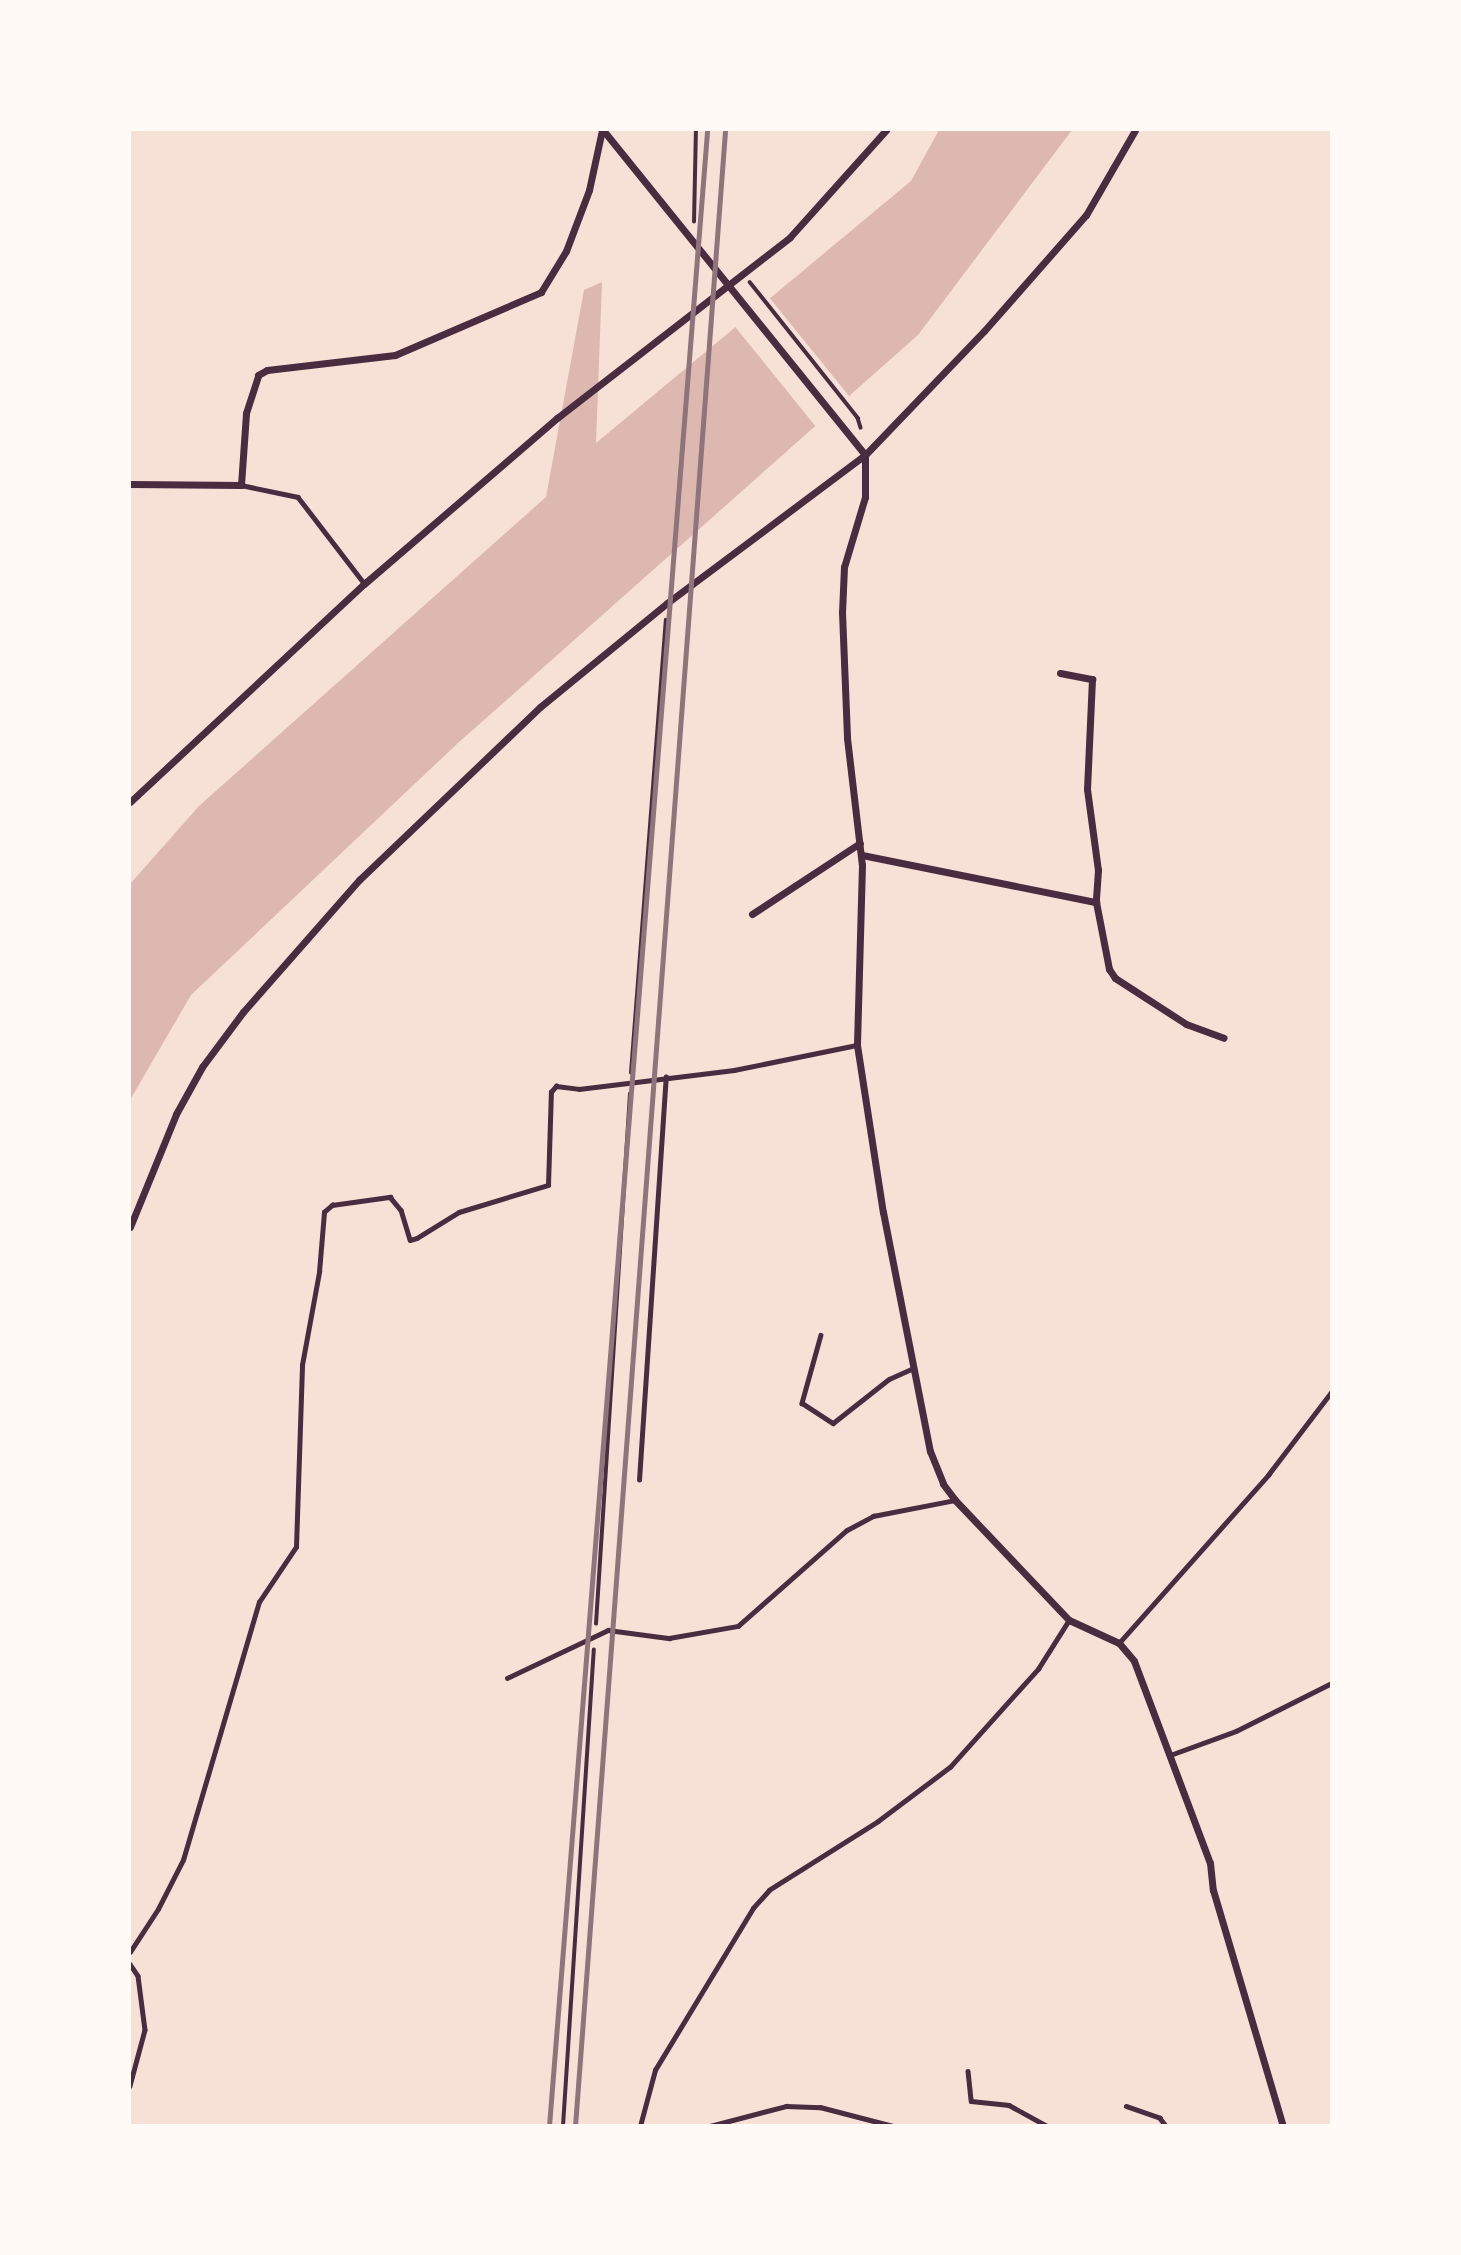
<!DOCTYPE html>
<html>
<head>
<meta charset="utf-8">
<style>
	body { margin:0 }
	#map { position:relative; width:1461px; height:2255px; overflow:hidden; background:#f7e1d7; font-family:Helvetica,sans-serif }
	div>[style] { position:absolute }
	.water>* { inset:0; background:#dcb8b0 }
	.pier>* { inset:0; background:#f7e1d7; transform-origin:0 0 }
	.path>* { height:3.5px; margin:-1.75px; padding:0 1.75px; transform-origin:1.75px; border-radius:1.75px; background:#4a2c40 }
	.service>* { height:4.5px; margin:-2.25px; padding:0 2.25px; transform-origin:2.25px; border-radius:2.25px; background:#4a2c40 }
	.minor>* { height:7px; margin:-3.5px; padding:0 3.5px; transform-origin:3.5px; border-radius:3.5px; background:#4a2c40 }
	.rail>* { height:5px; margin:-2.5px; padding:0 2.5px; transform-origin:2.5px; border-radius:2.5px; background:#8f747c }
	span { translate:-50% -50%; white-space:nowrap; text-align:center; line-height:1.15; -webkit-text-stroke:5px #fffaf5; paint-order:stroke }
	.frame { position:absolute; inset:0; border:131px solid #fffaf5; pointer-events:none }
</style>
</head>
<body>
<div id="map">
	<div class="water">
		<div style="clip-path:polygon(939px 130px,1072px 130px,918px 335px,458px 743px,191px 995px,130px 1100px,130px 884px,199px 806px,546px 497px,584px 290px,602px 282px,596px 443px,911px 181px)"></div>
	</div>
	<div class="pier">
		<div style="left:768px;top:296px;width:132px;height:45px;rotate:51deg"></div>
	</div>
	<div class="path">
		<div style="left:694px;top:222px;width:92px;rotate:-88.8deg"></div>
		<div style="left:750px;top:282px;width:174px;rotate:51.5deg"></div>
		<div style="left:858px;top:418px;width:10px;rotate:73deg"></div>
		<div style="left:631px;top:1073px;width:454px;rotate:-85.6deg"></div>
		<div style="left:596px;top:1624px;width:531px;rotate:-86.33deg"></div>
		<div style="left:563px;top:2126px;width:477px;rotate:-86.3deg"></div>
	</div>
	<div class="service">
		<div style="left:241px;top:485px;width:58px;rotate:11.9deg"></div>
		<div style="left:298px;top:497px;width:108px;rotate:52.5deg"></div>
		<div style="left:821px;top:1335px;width:71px;rotate:105.6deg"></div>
		<div style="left:802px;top:1403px;width:37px;rotate:33deg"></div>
		<div style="left:833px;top:1423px;width:71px;rotate:-38.2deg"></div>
		<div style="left:889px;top:1379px;width:27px;rotate:-24deg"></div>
		<div style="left:639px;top:1480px;width:404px;rotate:-86.2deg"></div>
		<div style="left:1119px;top:1643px;width:225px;rotate:-48.4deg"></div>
		<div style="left:1268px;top:1475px;width:106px;rotate:-52.7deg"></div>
		<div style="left:507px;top:1678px;width:112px;rotate:-25.4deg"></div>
		<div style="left:608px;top:1630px;width:62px;rotate:7.5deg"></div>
		<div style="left:669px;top:1638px;width:70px;rotate:-9.9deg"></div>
		<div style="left:738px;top:1626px;width:145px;rotate:-41.4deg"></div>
		<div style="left:847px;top:1530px;width:30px;rotate:-28deg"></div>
		<div style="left:873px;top:1516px;width:84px;rotate:-11deg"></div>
		<div style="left:1173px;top:1754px;width:67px;rotate:-20.1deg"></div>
		<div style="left:1236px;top:1731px;width:107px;rotate:-26.6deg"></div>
		<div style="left:130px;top:1952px;width:51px;rotate:-56.9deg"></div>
		<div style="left:158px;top:1909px;width:55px;rotate:-63deg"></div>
		<div style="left:183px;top:1860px;width:269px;rotate:-73.6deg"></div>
		<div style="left:259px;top:1602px;width:66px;rotate:-56.1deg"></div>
		<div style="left:296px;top:1547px;width:182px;rotate:-88.1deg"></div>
		<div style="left:302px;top:1365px;width:95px;rotate:-79.6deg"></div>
		<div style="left:319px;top:1272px;width:60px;rotate:-85.2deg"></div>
		<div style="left:324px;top:1212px;width:11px;rotate:-41deg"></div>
		<div style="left:332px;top:1205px;width:59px;rotate:-7.9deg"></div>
		<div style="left:390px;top:1197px;width:17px;rotate:50deg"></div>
		<div style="left:401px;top:1210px;width:31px;rotate:73deg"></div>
		<div style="left:410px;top:1240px;width:7px;rotate:-16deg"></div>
		<div style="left:417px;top:1238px;width:49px;rotate:-31.8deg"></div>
		<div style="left:459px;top:1212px;width:93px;rotate:-16.9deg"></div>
		<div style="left:548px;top:1185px;width:93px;rotate:-88.2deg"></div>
		<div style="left:551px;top:1092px;width:8px;rotate:-50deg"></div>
		<div style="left:556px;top:1086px;width:23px;rotate:7deg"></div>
		<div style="left:579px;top:1089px;width:156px;rotate:-7deg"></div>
		<div style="left:734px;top:1070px;width:126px;rotate:-11.5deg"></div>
		<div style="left:130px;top:1964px;width:14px;rotate:56deg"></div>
		<div style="left:138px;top:1976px;width:54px;rotate:82.6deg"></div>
		<div style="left:145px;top:2030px;width:58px;rotate:105deg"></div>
		<div style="left:968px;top:2071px;width:30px;rotate:84deg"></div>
		<div style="left:971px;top:2101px;width:38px;rotate:6deg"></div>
		<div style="left:1009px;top:2105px;width:43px;rotate:28.9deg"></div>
		<div style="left:1126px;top:2106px;width:36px;rotate:19deg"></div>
		<div style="left:1160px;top:2118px;width:10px;rotate:53deg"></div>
		<div style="left:640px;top:2126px;width:58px;rotate:-75deg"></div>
		<div style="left:655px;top:2070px;width:189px;rotate:-58.8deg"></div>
		<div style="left:753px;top:1908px;width:24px;rotate:-48deg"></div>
		<div style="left:769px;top:1890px;width:129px;rotate:-32.3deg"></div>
		<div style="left:878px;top:1821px;width:90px;rotate:-36.9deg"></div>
		<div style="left:950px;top:1767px;width:132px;rotate:-48.1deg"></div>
		<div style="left:1038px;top:1669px;width:58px;rotate:-57.7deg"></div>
		<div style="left:710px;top:2126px;width:79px;rotate:-14.7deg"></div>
		<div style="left:786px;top:2106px;width:34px;rotate:2deg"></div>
		<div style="left:820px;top:2107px;width:75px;rotate:14.6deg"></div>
	</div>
	<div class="minor">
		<div style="left:603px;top:130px;width:417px;rotate:51.1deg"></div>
		<div style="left:865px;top:455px;width:42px;rotate:90deg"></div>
		<div style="left:865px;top:497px;width:73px;rotate:106.7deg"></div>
		<div style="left:844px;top:567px;width:45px;rotate:92.5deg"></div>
		<div style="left:842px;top:612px;width:126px;rotate:87.7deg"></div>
		<div style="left:847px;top:738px;width:128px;rotate:83.3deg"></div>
		<div style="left:862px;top:865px;width:180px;rotate:91.6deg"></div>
		<div style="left:857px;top:1045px;width:169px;rotate:81.2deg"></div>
		<div style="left:883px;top:1212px;width:244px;rotate:78.9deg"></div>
		<div style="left:930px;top:1451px;width:35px;rotate:68deg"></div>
		<div style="left:943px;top:1484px;width:20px;rotate:53deg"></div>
		<div style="left:955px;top:1500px;width:166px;rotate:46.5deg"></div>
		<div style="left:1069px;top:1620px;width:55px;rotate:24.7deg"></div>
		<div style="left:1119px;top:1643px;width:23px;rotate:50deg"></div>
		<div style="left:1134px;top:1661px;width:216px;rotate:69.4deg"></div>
		<div style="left:1210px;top:1863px;width:27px;rotate:84deg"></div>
		<div style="left:1213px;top:1890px;width:246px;rotate:73.5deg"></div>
		<div style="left:130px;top:484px;width:111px;rotate:0.5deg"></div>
		<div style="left:241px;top:485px;width:72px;rotate:-86deg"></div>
		<div style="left:246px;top:413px;width:40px;rotate:-72deg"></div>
		<div style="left:258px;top:375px;width:10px;rotate:-29deg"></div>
		<div style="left:267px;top:370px;width:129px;rotate:-6.7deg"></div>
		<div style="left:395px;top:355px;width:159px;rotate:-23.3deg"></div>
		<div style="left:541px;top:292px;width:48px;rotate:-58.6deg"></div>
		<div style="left:566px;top:251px;width:65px;rotate:-69.3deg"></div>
		<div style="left:589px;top:190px;width:61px;rotate:-77.8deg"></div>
		<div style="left:1060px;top:673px;width:33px;rotate:11deg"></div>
		<div style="left:1092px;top:679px;width:110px;rotate:92.6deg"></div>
		<div style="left:1087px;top:789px;width:82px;rotate:82.3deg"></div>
		<div style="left:1098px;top:870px;width:32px;rotate:94deg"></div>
		<div style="left:1096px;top:902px;width:68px;rotate:79deg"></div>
		<div style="left:1109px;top:969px;width:11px;rotate:56deg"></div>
		<div style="left:1115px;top:978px;width:85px;rotate:32.9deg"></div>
		<div style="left:1186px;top:1024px;width:40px;rotate:20.2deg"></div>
		<div style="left:130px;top:802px;width:320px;rotate:-43deg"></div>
		<div style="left:364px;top:584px;width:255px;rotate:-40.7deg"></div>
		<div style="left:557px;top:418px;width:295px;rotate:-37.8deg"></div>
		<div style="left:790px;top:237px;width:144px;rotate:-48.1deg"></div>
		<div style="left:862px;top:855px;width:239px;rotate:11.4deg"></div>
		<div style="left:752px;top:914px;width:129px;rotate:-33.3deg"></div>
		<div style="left:130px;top:1227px;width:122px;rotate:-67.8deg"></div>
		<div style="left:176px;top:1114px;width:54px;rotate:-61deg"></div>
		<div style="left:202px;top:1067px;width:69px;rotate:-53.3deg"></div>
		<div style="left:243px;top:1012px;width:176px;rotate:-48.7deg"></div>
		<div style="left:359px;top:880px;width:250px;rotate:-43.7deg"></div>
		<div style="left:540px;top:707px;width:164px;rotate:-39.3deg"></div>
		<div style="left:667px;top:603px;width:247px;rotate:-36.8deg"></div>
		<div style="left:865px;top:455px;width:172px;rotate:-46.2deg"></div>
		<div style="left:984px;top:331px;width:154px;rotate:-48.7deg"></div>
		<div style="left:1086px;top:215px;width:98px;rotate:-60deg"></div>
	</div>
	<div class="rail">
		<div style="left:549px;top:2126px;width:2002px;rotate:-85.47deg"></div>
		<div style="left:575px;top:2126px;width:2002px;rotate:-85.7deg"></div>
	</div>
	<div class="frame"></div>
</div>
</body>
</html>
